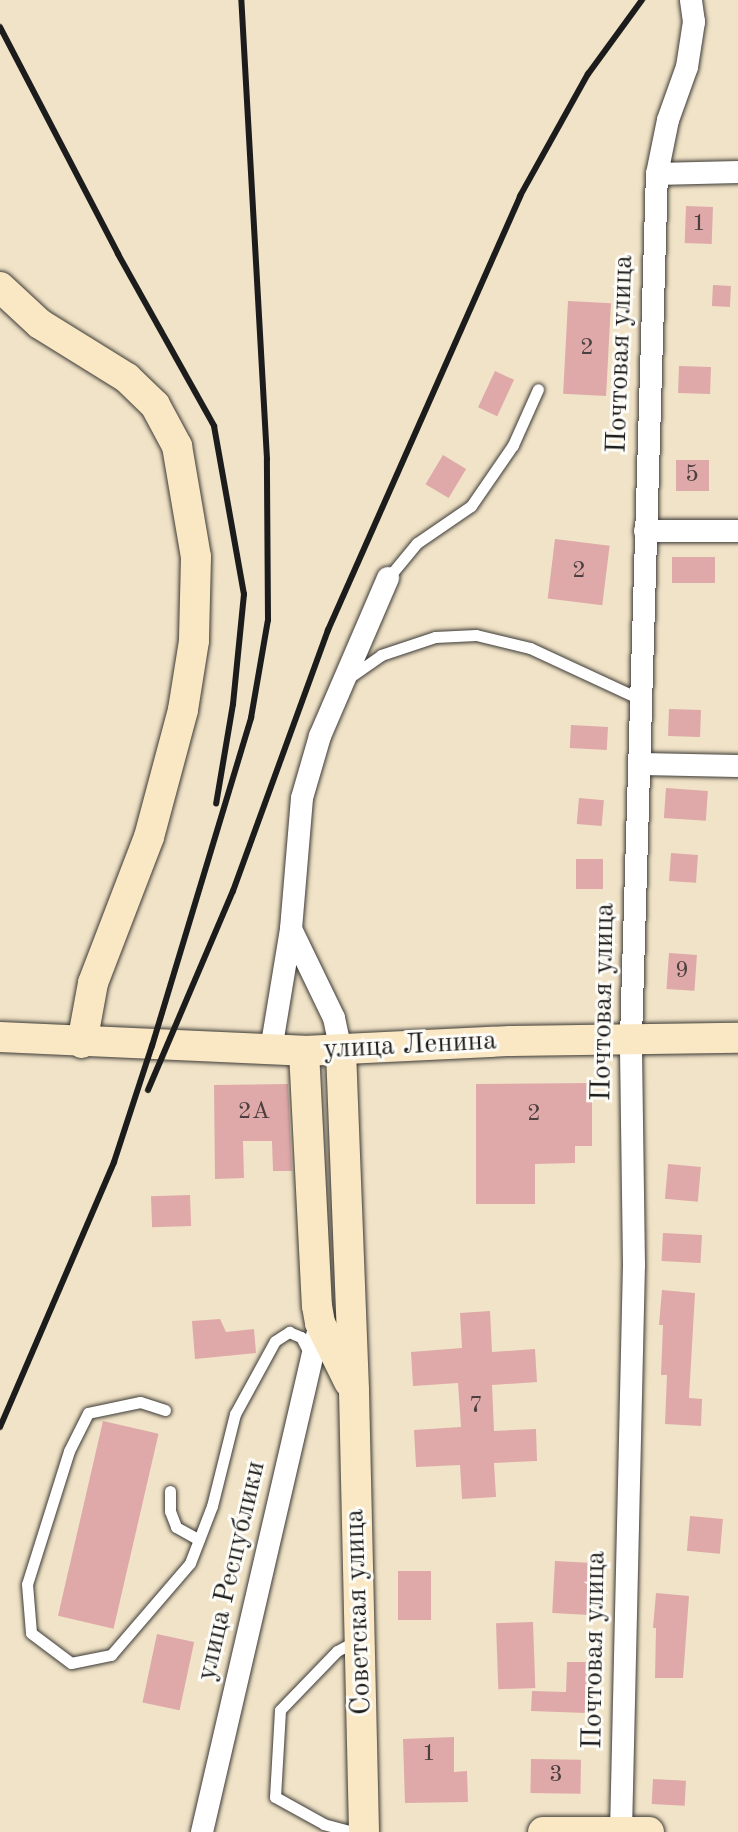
<!DOCTYPE html>
<html>
<head>
<meta charset="utf-8">
<style>
	body { margin:0 }
	#map { position:relative; width:738px; height:1832px; overflow:hidden; background:#f1e3c7; font-family:"Old Standard TT",serif }
	div>[style] { position:absolute }
	.building>* { inset:0; background:#dea9a8; transform-origin:0 0 }
	.roads { filter:drop-shadow(0 0 2px #3c3a36) drop-shadow(0 0 2px #3c3a36) }
	.lane>* { height:11px; margin:-5.5px; padding:0 5.5px; transform-origin:5.5px; border-radius:5.5px; background:#fff }
	.street>* { height:22px; margin:-11px; padding:0 11px; transform-origin:11px; border-radius:11px; background:#fff }
	.secondary>* { height:30px; margin:-15px; padding:0 15px; transform-origin:15px; border-radius:15px; background:#fae7c3 }
	.rail>* { height:6px; margin:-3px; padding:0 3px; transform-origin:3px; border-radius:3px; background:#1c1c1c }
	span { translate:-50% -50%; white-space:nowrap; text-align:center; line-height:1.15; -webkit-text-stroke:6px #fdfcf7; paint-order:stroke }
	.number-label { font-size:24px; color:#4c3f3f }
	.number-label span { -webkit-text-stroke-width:0 }
	.street-label { font-size:28px; color:#1c1c1c }
</style>
</head>
<body>
<div id="map">
	<div class="building">
		<div style="left:686px;top:206px;width:27px;height:37px;rotate:2deg"></div>
		<div style="left:713px;top:285px;width:18px;height:21px;rotate:3deg"></div>
		<div style="left:568px;top:301px;width:43px;height:93px;rotate:3deg"></div>
		<div style="left:679px;top:366px;width:32px;height:27px;rotate:2deg"></div>
		<div style="left:495px;top:371px;width:21px;height:40px;rotate:25deg"></div>
		<div style="left:443px;top:455px;width:27px;height:34px;rotate:31deg"></div>
		<div style="left:676px;top:460px;width:33px;height:31px"></div>
		<div style="left:555px;top:539px;width:55px;height:60px;rotate:7deg"></div>
		<div style="left:672px;top:557px;width:43px;height:26px"></div>
		<div style="left:669px;top:709px;width:32px;height:27px;rotate:2deg"></div>
		<div style="left:571px;top:725px;width:37px;height:23px;rotate:3deg"></div>
		<div style="left:666px;top:788px;width:42px;height:30px;rotate:4deg"></div>
		<div style="left:579px;top:798px;width:25px;height:26px;rotate:5deg"></div>
		<div style="left:671px;top:853px;width:27px;height:28px;rotate:4deg"></div>
		<div style="left:576px;top:859px;width:27px;height:30px"></div>
		<div style="left:669px;top:953px;width:28px;height:36px;rotate:4deg"></div>
		<div style="clip-path:polygon(592px 1083px,592px 1146px,575px 1146px,575px 1163px,535px 1164px,535px 1204px,476px 1204px,476px 1084px)"></div>
		<div style="clip-path:polygon(288px 1084px,292px 1171px,273px 1171px,272px 1141px,243px 1141px,244px 1178px,215px 1179px,214px 1085px)"></div>
		<div style="left:668px;top:1164px;width:33px;height:35px;rotate:5deg"></div>
		<div style="left:190px;top:1195px;width:31px;height:39px;rotate:88deg"></div>
		<div style="left:663px;top:1233px;width:39px;height:28px;rotate:3deg"></div>
		<div style="clip-path:polygon(662px 1290px,695px 1293px,689px 1398px,702px 1399px,701px 1426px,665px 1424px,667px 1375px,661px 1375px,663px 1325px,659px 1325px)"></div>
		<div style="clip-path:polygon(490px 1311px,492px 1352px,535px 1349px,537px 1382px,492px 1385px,494px 1431px,536px 1429px,537px 1461px,494px 1463px,496px 1497px,462px 1499px,460px 1465px,416px 1467px,414px 1430px,461px 1427px,458px 1383px,413px 1386px,411px 1352px,462px 1348px,460px 1313px)"></div>
		<div style="clip-path:polygon(220px 1319px,226px 1332px,254px 1329px,256px 1353px,195px 1359px,192px 1321px)"></div>
		<div style="left:103px;top:1421px;width:57px;height:200px;rotate:13deg"></div>
		<div style="left:690px;top:1516px;width:33px;height:35px;rotate:5deg"></div>
		<div style="left:555px;top:1561px;width:38px;height:52px;rotate:3deg"></div>
		<div style="left:398px;top:1571px;width:33px;height:49px"></div>
		<div style="clip-path:polygon(656px 1593px,689px 1596px,683px 1678px,655px 1678px,656px 1628px,653px 1628px)"></div>
		<div style="left:533px;top:1622px;width:66px;height:37px;rotate:88deg"></div>
		<div style="left:157px;top:1634px;width:38px;height:70px;rotate:12deg"></div>
		<div style="clip-path:polygon(567px 1662px,588px 1662px,587px 1713px,531px 1711px,532px 1691px,566px 1692px)"></div>
		<div style="clip-path:polygon(454px 1737px,454px 1772px,467px 1771px,468px 1802px,405px 1803px,403px 1739px)"></div>
		<div style="left:531px;top:1759px;width:50px;height:34px;rotate:1deg"></div>
		<div style="left:653px;top:1779px;width:33px;height:25px;rotate:3deg"></div>
	</div>
	<div class="roads">
		<div class="lane">
			<div style="left:388px;top:578px;width:45px;rotate:-50.4deg"></div>
			<div style="left:417px;top:543px;width:65px;rotate:-34.4deg"></div>
			<div style="left:471px;top:506px;width:74px;rotate:-55.5deg"></div>
			<div style="left:513px;top:445px;width:61px;rotate:-65.9deg"></div>
			<div style="left:350px;top:677px;width:38px;rotate:-35deg"></div>
			<div style="left:381px;top:655px;width:57px;rotate:-18.4deg"></div>
			<div style="left:435px;top:637px;width:41px;rotate:-2.8deg"></div>
			<div style="left:476px;top:635px;width:56px;rotate:13.5deg"></div>
			<div style="left:530px;top:648px;width:123px;rotate:24.9deg"></div>
			<div style="left:165px;top:1410px;width:26px;rotate:-162deg"></div>
			<div style="left:140px;top:1402px;width:53px;rotate:168.1deg"></div>
			<div style="left:88px;top:1413px;width:42px;rotate:116.6deg"></div>
			<div style="left:69px;top:1451px;width:139px;rotate:107.5deg"></div>
			<div style="left:27px;top:1584px;width:49px;rotate:85.3deg"></div>
			<div style="left:31px;top:1633px;width:50px;rotate:36.9deg"></div>
			<div style="left:71px;top:1663px;width:41px;rotate:-11.3deg"></div>
			<div style="left:111px;top:1655px;width:121px;rotate:-49.3deg"></div>
			<div style="left:190px;top:1563px;width:61px;rotate:-68.9deg"></div>
			<div style="left:212px;top:1506px;width:95px;rotate:-76deg"></div>
			<div style="left:235px;top:1414px;width:83px;rotate:-61.3deg"></div>
			<div style="left:275px;top:1341px;width:17px;rotate:-33deg"></div>
			<div style="left:289px;top:1332px;width:13px;rotate:23deg"></div>
			<div style="left:301px;top:1337px;width:20px;rotate:63deg"></div>
			<div style="left:170px;top:1491px;width:20px;rotate:90deg"></div>
			<div style="left:170px;top:1511px;width:17px;rotate:69deg"></div>
			<div style="left:176px;top:1527px;width:26px;rotate:29deg"></div>
			<div style="left:353px;top:1832px;width:30px;rotate:-165deg"></div>
			<div style="left:324px;top:1824px;width:56px;rotate:-151.1deg"></div>
			<div style="left:275px;top:1797px;width:87px;rotate:-86.7deg"></div>
			<div style="left:280px;top:1710px;width:82px;rotate:-46deg"></div>
			<div style="left:337px;top:1651px;width:24px;rotate:-28deg"></div>
		</div>
		<div class="street">
			<div style="left:657px;top:174px;width:81px;rotate:-1.4deg"></div>
			<div style="left:645px;top:531px;width:93px"></div>
			<div style="left:641px;top:764px;width:97px;rotate:1.2deg"></div>
			<div style="left:291px;top:929px;width:99px;rotate:64.2deg"></div>
			<div style="left:334px;top:1018px;width:34px;rotate:78deg"></div>
			<div style="left:271px;top:1050px;width:123px;rotate:-80.6deg"></div>
			<div style="left:291px;top:929px;width:131px;rotate:-85.2deg"></div>
			<div style="left:302px;top:798px;width:65px;rotate:-73.8deg"></div>
			<div style="left:320px;top:736px;width:172px;rotate:-66.7deg"></div>
			<div style="left:202px;top:1832px;width:522px;rotate:-76.95deg"></div>
			<div style="left:621px;top:1832px;width:567px;rotate:-88.69deg"></div>
			<div style="left:634px;top:1265px;width:227px;rotate:-90.8deg"></div>
			<div style="left:631px;top:1038px;width:864px;rotate:-88.28deg"></div>
			<div style="left:657px;top:174px;width:55px;rotate:-78.5deg"></div>
			<div style="left:668px;top:120px;width:56px;rotate:-70.3deg"></div>
			<div style="left:687px;top:67px;width:46px;rotate:-81.2deg"></div>
			<div style="left:694px;top:22px;width:22px;rotate:-98deg"></div>
		</div>
		<div class="secondary">
			<div style="left:0;top:287px;width:54px;rotate:42.8deg"></div>
			<div style="left:40px;top:324px;width:102px;rotate:31.8deg"></div>
			<div style="left:127px;top:378px;width:39px;rotate:44deg"></div>
			<div style="left:155px;top:405px;width:47px;rotate:61.8deg"></div>
			<div style="left:177px;top:446px;width:113px;rotate:80.3deg"></div>
			<div style="left:196px;top:557px;width:84px;rotate:91.4deg"></div>
			<div style="left:194px;top:641px;width:70px;rotate:99.1deg"></div>
			<div style="left:183px;top:710px;width:131px;rotate:105deg"></div>
			<div style="left:149px;top:837px;width:156px;rotate:111deg"></div>
			<div style="left:93px;top:983px;width:61px;rotate:100.4deg"></div>
			<div style="left:0;top:1037px;width:304px;rotate:2.6deg"></div>
			<div style="left:304px;top:1051px;width:207px;rotate:-2.8deg"></div>
			<div style="left:511px;top:1041px;width:227px;rotate:-0.8deg"></div>
			<div style="left:304px;top:1051px;width:255px;rotate:87.1deg"></div>
			<div style="left:317px;top:1306px;width:17px;rotate:80deg"></div>
			<div style="left:320px;top:1323px;width:66px;rotate:63.8deg"></div>
			<div style="left:341px;top:1051px;width:340px;rotate:87.8deg"></div>
			<div style="left:354px;top:1391px;width:441px;rotate:88.7deg"></div>
			<div style="left:543px;top:1832px;width:106px"></div>
		</div>
	</div>
	<div class="rail">
		<div style="left:0;top:27px;width:256px;rotate:62.5deg"></div>
		<div style="left:118px;top:254px;width:197px;rotate:60.8deg"></div>
		<div style="left:214px;top:426px;width:171px;rotate:79.9deg"></div>
		<div style="left:244px;top:594px;width:111px;rotate:95.7deg"></div>
		<div style="left:233px;top:704px;width:101px;rotate:99.6deg"></div>
		<div style="left:148px;top:1090px;width:216px;rotate:-66.9deg"></div>
		<div style="left:233px;top:891px;width:278px;rotate:-70deg"></div>
		<div style="left:328px;top:630px;width:475px;rotate:-66.1deg"></div>
		<div style="left:520px;top:196px;width:140px;rotate:-60.9deg"></div>
		<div style="left:588px;top:74px;width:92px;rotate:-53.9deg"></div>
		<div style="left:0;top:1427px;width:288px;rotate:-66.7deg"></div>
		<div style="left:114px;top:1162px;width:122px;rotate:-71.9deg"></div>
		<div style="left:152px;top:1046px;width:343px;rotate:-73.2deg"></div>
		<div style="left:251px;top:718px;width:99px;rotate:-80.2deg"></div>
		<div style="left:268px;top:620px;width:161px;rotate:-90.4deg"></div>
		<div style="left:267px;top:459px;width:460px;rotate:-93.2deg"></div>
	</div>
	<div class="number-label">
		<span style="left:699px;top:225px">1</span>
		<span style="left:587px;top:349px">2</span>
		<span style="left:692px;top:476px">5</span>
		<span style="left:579px;top:572px">2</span>
		<span style="left:682px;top:972px">9</span>
		<span style="left:254px;top:1113px">2А</span>
		<span style="left:534px;top:1115px">2</span>
		<span style="left:476px;top:1407px">7</span>
		<span style="left:429px;top:1755px">1</span>
		<span style="left:556px;top:1776px">3</span>
	</div>
	<div class="street-label">
		<span style="left:621px;top:354px;rotate:-88deg">Почтовая улица</span>
		<span style="left:604px;top:1002px;rotate:-89deg">Почтовая улица</span>
		<span style="left:410px;top:1046px;rotate:-3deg">улица Ленина</span>
		<span style="left:232px;top:1571px;rotate:-77deg">улица Республики</span>
		<span style="left:359px;top:1612px;rotate:-92deg">Советская улица</span>
		<span style="left:595px;top:1650px;rotate:-89deg">Почтовая улица</span>
	</div>
</div>
</body>
</html>
